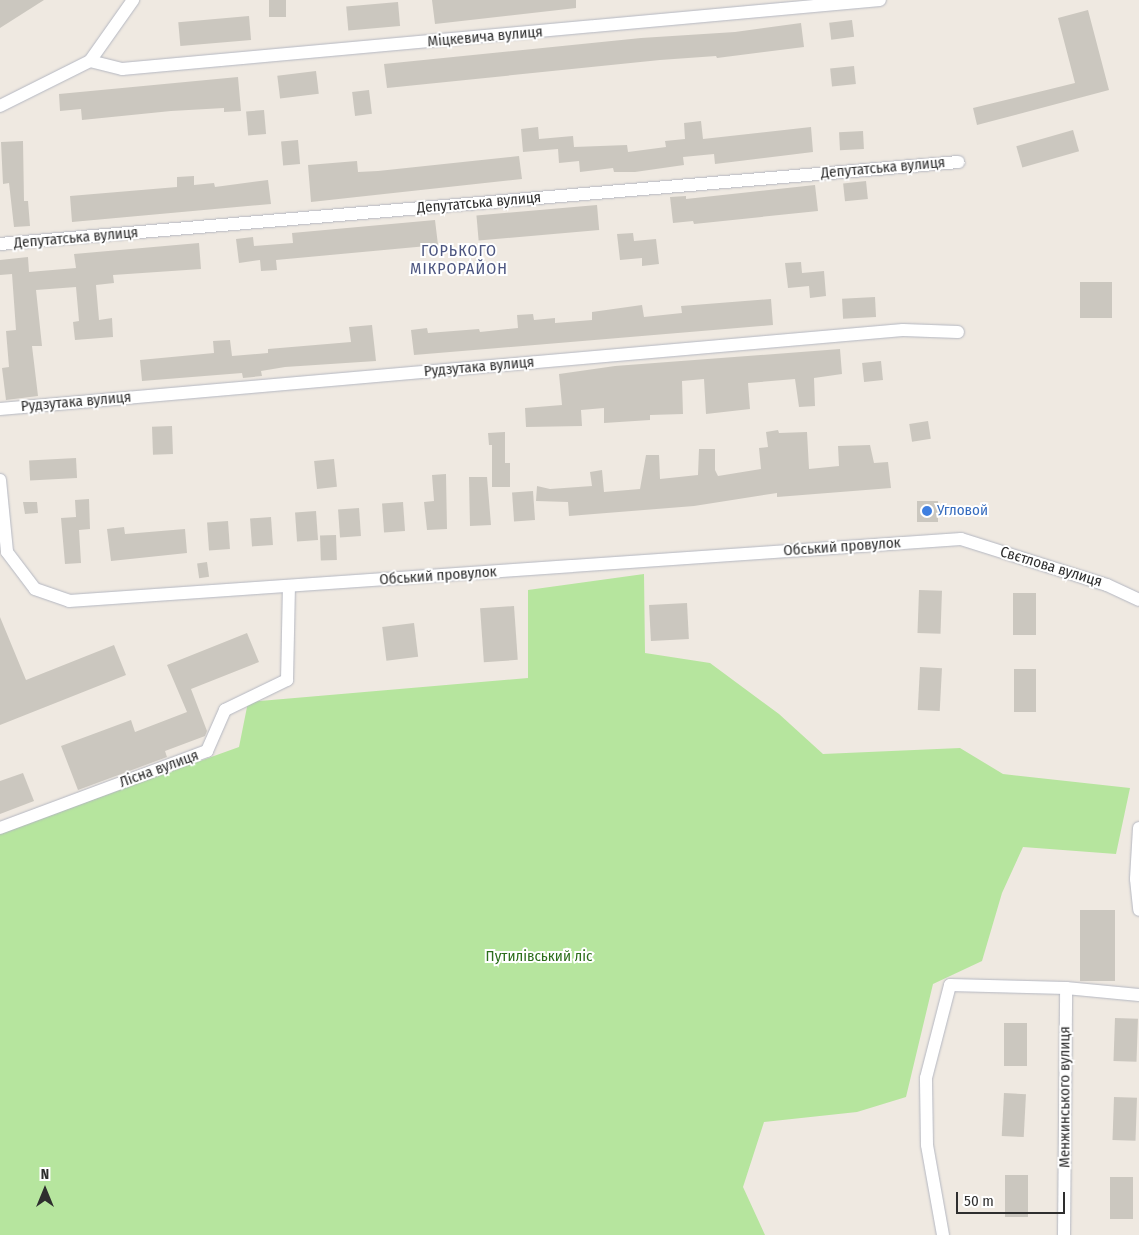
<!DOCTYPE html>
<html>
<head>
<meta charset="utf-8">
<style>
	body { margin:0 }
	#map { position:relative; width:1139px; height:1235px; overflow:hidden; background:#efe9e1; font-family:"Fira Sans Condensed",sans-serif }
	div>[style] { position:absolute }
	.green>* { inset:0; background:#b6e59e }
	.building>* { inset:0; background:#cbc7bf; transform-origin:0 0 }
	.roads { filter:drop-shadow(0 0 1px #b4b7c1) drop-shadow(0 0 1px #b4b7c1) }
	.street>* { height:12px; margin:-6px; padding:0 6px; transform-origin:6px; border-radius:6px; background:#fff }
	.dots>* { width:14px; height:14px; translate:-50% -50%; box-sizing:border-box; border:2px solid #fff; border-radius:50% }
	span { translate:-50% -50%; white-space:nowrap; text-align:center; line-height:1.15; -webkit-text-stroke:4px #fff; paint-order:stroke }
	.street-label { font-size:15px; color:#2e2e2e }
	.shop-label { font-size:15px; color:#366cbe }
	.left { translate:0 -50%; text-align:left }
	.park-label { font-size:15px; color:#2c6e1b }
	.neighbourhood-label { font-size:16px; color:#4d5680; letter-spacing:1px }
	.north { position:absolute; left:20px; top:1165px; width:50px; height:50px; -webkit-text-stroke:4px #fff; paint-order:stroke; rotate:0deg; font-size:14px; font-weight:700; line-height:20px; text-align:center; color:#2e2e2e }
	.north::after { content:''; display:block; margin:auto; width:18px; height:22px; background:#2e2e2e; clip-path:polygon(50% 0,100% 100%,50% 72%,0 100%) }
	.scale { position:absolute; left:956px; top:1192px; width:109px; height:22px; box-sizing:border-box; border:2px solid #2e2e2e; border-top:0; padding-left:6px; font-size:15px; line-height:18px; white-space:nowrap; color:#2e2e2e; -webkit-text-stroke:4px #fff; paint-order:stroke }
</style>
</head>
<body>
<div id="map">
	<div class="green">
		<div style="clip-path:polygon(644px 574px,645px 653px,710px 663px,779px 714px,823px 754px,960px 748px,1003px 774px,1130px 788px,1116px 854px,1023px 847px,1002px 893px,982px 961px,933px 984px,906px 1097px,857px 1112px,764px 1122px,743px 1187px,765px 1235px,0 1235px,0 833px,239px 747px,248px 702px,528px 678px,528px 590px)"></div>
	</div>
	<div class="building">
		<div style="clip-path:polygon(0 0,44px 0,0 28px)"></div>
		<div style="left:269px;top:0;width:17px;height:17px"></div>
		<div style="clip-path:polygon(432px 0,576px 0,576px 8px,435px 24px)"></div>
		<div style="left:398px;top:2px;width:24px;height:52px;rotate:85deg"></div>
		<div style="clip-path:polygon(1088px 10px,1109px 90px,977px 125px,973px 108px,1075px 83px,1058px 18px)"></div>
		<div style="left:249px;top:16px;width:24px;height:71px;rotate:85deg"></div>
		<div style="left:852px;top:20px;width:17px;height:23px;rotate:83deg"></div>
		<div style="clip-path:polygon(801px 23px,804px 47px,717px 58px,716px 56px,660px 60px,387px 88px,384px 64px,641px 38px,735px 32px)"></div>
		<div style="left:854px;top:66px;width:18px;height:24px;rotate:84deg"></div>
		<div style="left:316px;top:71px;width:23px;height:39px;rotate:83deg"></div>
		<div style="clip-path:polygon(238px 77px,241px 111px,224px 112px,224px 108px,171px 111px,82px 120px,81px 109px,60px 111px,59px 94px)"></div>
		<div style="left:369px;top:90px;width:24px;height:17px;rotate:83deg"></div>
		<div style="left:264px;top:110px;width:24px;height:18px;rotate:85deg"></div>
		<div style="clip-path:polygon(701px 121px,703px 139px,811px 127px,813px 152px,715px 164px,714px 154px,683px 157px,684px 165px,635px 172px,614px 172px,613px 168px,580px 172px,579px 161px,559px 163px,558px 149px,523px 152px,521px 129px,538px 127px,539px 139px,573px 136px,574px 147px,627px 145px,628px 152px,666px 147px,665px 141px,685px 139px,684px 123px)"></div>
		<div style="left:1073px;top:130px;width:22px;height:59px;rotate:74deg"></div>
		<div style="left:863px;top:131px;width:18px;height:24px;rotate:87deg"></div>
		<div style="left:298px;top:140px;width:24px;height:17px;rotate:85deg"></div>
		<div style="clip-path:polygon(23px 141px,24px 201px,28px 201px,30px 226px,14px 227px,9px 183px,3px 184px,1px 142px)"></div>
		<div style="clip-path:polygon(519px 156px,522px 179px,311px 202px,308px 165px,357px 161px,358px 172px,378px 171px)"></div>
		<div style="clip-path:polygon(194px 176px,194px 185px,214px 183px,215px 187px,268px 180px,271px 204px,72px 222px,70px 196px,177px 187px,177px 177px)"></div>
		<div style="left:866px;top:181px;width:18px;height:23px;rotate:84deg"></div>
		<div style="clip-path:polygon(815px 185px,818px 211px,694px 224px,693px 221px,673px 223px,670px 197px,686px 196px,686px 199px)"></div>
		<div style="left:597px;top:205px;width:25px;height:121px;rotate:85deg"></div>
		<div style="clip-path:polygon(435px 220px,438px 245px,276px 260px,277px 270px,261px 271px,260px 260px,239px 263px,236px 239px,253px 237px,254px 246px,293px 243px,292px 233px)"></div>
		<div style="clip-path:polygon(633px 233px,634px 241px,656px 239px,659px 264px,642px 266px,642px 258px,620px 260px,617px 234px)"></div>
		<div style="clip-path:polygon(199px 243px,201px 269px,113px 275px,114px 283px,96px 285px,99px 320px,112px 318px,113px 337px,75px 340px,73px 322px,79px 321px,76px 287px,36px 290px,42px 346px,32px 346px,38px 396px,6px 400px,2px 368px,9px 367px,6px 331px,16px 330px,12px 274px,0 275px,0 260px,28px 257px,29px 272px,76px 268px,74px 254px)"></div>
		<div style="clip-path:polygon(801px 262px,802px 273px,824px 271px,826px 296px,810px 298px,809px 286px,788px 288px,785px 263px)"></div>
		<div style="left:1080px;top:282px;width:32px;height:36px"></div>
		<div style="left:875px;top:297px;width:20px;height:33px;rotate:87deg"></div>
		<div style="clip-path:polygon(771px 299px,773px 325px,414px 355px,411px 330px,427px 328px,428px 333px,479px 329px,480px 332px,518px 328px,517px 315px,533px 314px,534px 320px,555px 318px,555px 323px,592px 320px,592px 312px,642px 305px,644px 317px,682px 313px,681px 306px)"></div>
		<div style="clip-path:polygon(372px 325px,376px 361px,285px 367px,261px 371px,262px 376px,243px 378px,242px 373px,142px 381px,140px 360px,214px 353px,213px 341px,230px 340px,232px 356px,268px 353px,268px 349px,351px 342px,349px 327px)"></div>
		<div style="clip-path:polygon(840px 349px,842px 374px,814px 378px,815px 406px,799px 407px,795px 379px,748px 383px,750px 409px,706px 414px,704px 379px,682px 381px,683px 414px,650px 415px,650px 420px,604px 423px,604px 408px,581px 410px,582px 426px,526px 427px,525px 408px,562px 405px,559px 374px,615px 366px)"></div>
		<div style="left:881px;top:361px;width:19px;height:19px;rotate:84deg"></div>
		<div style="left:928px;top:421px;width:18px;height:19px;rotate:81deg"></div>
		<div style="left:172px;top:426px;width:28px;height:20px;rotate:88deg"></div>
		<div style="clip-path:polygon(778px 430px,779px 433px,807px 432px,809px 469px,839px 466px,838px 446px,870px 445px,874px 463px,888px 462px,891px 488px,777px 497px,777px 493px,694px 506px,569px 516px,568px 502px,536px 501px,537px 486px,550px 489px,592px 486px,590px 472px,602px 470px,604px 492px,640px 489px,646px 455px,659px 455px,660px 479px,698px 475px,699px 449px,715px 449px,715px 470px,718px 476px,761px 469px,759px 448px,768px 447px,766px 432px)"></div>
		<div style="clip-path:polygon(505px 432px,505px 463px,510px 463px,510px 487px,492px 487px,492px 445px,489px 445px,488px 433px)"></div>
		<div style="left:76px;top:458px;width:20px;height:47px;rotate:87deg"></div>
		<div style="left:334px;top:459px;width:28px;height:20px;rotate:84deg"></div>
		<div style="clip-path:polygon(446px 474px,447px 529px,427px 530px,424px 502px,434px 501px,432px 475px)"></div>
		<div style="clip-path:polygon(469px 477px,487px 477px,491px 525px,470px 526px)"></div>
		<div style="left:533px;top:491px;width:29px;height:21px;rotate:86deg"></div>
		<div style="clip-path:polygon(89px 499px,90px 529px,79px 530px,81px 563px,65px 564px,61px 518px,76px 517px,75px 500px)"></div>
		<div style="left:917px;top:501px;width:21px;height:21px"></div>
		<div style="clip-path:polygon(23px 502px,37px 502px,38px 513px,25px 514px)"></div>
		<div style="left:403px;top:502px;width:29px;height:21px;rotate:86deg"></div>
		<div style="left:359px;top:508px;width:28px;height:21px;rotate:86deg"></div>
		<div style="left:316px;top:511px;width:29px;height:21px;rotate:86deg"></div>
		<div style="left:271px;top:517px;width:28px;height:21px;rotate:86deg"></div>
		<div style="left:228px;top:521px;width:28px;height:21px;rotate:86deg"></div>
		<div style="clip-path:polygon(124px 527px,125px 534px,185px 529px,187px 553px,111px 561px,107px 529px)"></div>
		<div style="left:336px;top:535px;width:25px;height:16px;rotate:88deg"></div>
		<div style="left:207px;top:562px;width:15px;height:10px;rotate:82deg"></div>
		<div style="left:919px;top:590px;width:23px;height:43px;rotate:2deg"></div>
		<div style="left:1013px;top:593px;width:23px;height:42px"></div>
		<div style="left:687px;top:603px;width:36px;height:38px;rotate:87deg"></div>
		<div style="left:514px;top:606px;width:54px;height:34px;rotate:86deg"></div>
		<div style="clip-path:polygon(0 617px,26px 680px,114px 645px,126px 675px,0 725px)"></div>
		<div style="left:414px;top:623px;width:34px;height:32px;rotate:83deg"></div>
		<div style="clip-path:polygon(247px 633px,259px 662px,191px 689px,207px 731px,205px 736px,165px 751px,167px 757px,78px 790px,61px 746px,131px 720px,135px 732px,187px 712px,167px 665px)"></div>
		<div style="left:920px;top:667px;width:22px;height:43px;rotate:3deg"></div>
		<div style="left:1014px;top:669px;width:22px;height:43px"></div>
		<div style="clip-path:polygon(23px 773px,34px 801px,0 814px,0 781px)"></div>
		<div style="left:1080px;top:910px;width:35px;height:71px"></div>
		<div style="left:1115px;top:1018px;width:23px;height:43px;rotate:2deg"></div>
		<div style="left:1004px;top:1023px;width:23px;height:43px"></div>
		<div style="left:1004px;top:1093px;width:22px;height:43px;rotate:3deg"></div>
		<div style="left:1114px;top:1097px;width:23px;height:43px;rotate:2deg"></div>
		<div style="left:1005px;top:1175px;width:23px;height:42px"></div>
		<div style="left:1110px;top:1177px;width:23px;height:42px"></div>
	</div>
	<div class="roads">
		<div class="street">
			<div style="left:90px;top:61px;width:33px;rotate:14deg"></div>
			<div style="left:122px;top:69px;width:761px;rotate:-5.2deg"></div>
			<div style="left:0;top:106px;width:101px;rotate:-26.6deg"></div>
			<div style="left:90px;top:61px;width:75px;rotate:-54.8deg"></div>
			<div style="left:0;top:244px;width:962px;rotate:-4.89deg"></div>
			<div style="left:0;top:409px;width:906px;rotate:-5deg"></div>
			<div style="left:903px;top:330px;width:55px;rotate:2.1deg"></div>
			<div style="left:0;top:480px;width:72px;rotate:84.4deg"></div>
			<div style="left:7px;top:552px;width:46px;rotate:52.9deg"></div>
			<div style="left:35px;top:589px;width:36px;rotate:19deg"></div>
			<div style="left:69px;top:601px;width:894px;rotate:-3.98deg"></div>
			<div style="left:961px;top:539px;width:153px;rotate:17.5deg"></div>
			<div style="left:1107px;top:585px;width:35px;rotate:25deg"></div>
			<div style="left:0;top:828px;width:221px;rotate:-20.4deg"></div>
			<div style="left:207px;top:751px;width:45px;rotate:-66.3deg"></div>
			<div style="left:225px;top:710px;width:69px;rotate:-25.8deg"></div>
			<div style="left:287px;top:680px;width:94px;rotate:-88.8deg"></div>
			<div style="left:1139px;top:828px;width:51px;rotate:93.4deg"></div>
			<div style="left:1136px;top:879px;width:31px;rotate:84deg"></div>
			<div style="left:943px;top:1235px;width:91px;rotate:-100.1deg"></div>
			<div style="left:927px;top:1145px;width:67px;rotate:-90.9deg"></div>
			<div style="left:926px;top:1078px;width:96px;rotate:-75.5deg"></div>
			<div style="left:950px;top:985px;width:116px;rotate:1.5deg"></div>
			<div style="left:1066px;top:988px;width:73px;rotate:5.5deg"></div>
			<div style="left:1064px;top:1235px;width:247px;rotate:-89.5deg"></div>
		</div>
	</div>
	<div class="dots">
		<div style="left:927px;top:511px;background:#3f7fe0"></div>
	</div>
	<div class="street-label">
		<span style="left:485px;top:37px;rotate:-5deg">Міцкевича вулиця</span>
		<span style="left:883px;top:168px;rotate:-5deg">Депутатська вулиця</span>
		<span style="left:479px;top:203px;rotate:-5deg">Депутатська вулиця</span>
		<span style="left:76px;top:238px;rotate:-5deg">Депутатська вулиця</span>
		<span style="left:479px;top:367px;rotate:-5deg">Рудзутака вулиця</span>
		<span style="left:76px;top:402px;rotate:-5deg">Рудзутака вулиця</span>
		<span style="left:842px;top:547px;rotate:-4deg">Обський провулок</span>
		<span style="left:1051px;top:567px;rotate:17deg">Свєтлова вулиця</span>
		<span style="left:438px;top:576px;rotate:-4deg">Обський провулок</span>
		<span style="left:159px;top:769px;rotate:-20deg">Лісна вулиця</span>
		<span style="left:1065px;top:1097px;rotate:-90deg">Менжинського вулиця</span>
	</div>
	<div class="shop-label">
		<span class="left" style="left:937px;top:511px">Угловой</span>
	</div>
	<div class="park-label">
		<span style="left:539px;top:957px">Путилівський ліс</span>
	</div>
	<div class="neighbourhood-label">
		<span style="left:459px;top:260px">ГОРЬКОГО<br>МІКРОРАЙОН</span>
	</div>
	<div class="north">N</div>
	<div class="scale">50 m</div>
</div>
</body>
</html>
